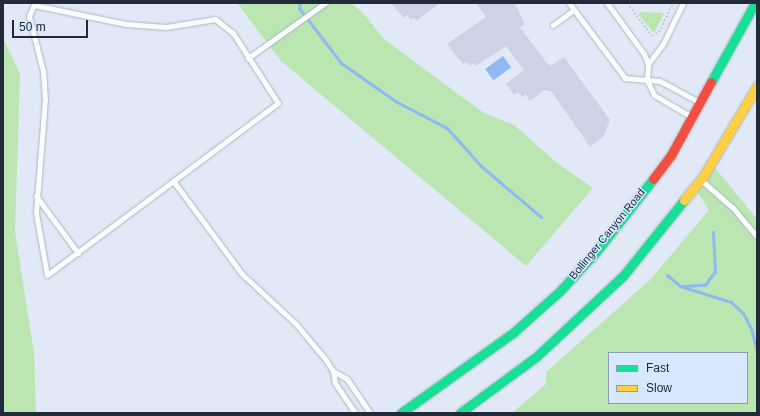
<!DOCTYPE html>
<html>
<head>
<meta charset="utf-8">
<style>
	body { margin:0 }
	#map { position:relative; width:760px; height:416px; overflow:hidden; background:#e0e9f5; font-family:Helvetica,sans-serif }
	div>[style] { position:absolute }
	.green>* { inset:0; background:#bbe6b1 }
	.water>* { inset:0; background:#8fb9f2; transform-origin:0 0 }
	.stream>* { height:3px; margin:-1.5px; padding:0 1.5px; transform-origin:1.5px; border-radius:1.5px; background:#8fb9f2 }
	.building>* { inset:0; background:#cdd3e5 }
	.path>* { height:2px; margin-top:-1px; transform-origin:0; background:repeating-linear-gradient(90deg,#c6c9ce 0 2px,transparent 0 4px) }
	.roads { filter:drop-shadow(0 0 1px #aeb7c3) drop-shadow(0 0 1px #aeb7c3) }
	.lane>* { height:5px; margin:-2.5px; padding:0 2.5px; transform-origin:2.5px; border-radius:2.5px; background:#fafcfe }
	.fast>* { height:9px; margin:-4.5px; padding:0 4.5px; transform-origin:4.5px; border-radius:4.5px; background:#16e098 }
	.slow>* { height:9px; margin:-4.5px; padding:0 4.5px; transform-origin:4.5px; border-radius:4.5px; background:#ffcf43 }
	.jam>* { height:9px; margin:-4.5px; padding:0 4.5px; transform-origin:4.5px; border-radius:4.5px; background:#f24e42 }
	span { translate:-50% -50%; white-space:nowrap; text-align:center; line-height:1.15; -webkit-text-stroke:3px #d7e8fe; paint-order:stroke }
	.street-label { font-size:11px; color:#202a38 }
	.frame { position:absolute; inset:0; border:4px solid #202a38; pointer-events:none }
	.legend { position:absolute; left:608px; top:352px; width:140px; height:52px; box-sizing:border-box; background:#d7e8fe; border:1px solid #8e9caf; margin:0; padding:5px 7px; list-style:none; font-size:12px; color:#202a38 }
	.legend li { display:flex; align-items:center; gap:8px; height:20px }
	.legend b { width:20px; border:1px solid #8e9caf }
	.scale { position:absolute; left:12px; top:20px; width:76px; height:18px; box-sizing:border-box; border:2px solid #202a38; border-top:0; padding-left:5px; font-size:12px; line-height:14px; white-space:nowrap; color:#202a38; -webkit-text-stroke:3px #d7e8fe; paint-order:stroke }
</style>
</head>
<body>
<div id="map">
	<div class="green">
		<div style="clip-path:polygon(237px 3px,351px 3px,363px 13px,384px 39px,484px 113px,514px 125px,557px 163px,593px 188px,526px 266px,281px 61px)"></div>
		<div style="clip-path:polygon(641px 12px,664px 13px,654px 33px,638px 14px)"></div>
		<div style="clip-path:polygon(3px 38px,20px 74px,15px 231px,34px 353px,36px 413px,3px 413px)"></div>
		<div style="clip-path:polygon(evenodd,711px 163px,757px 219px,757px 413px,512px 413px,546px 384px,546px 372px,650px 280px,709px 210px,694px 187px,711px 163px,609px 353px,747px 353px,747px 403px,609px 403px,609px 353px)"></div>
	</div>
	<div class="water">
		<div style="left:503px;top:56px;width:14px;height:22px;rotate:54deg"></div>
	</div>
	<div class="stream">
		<div style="left:300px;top:3px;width:5px;rotate:101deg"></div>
		<div style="left:299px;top:8px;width:69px;rotate:52.6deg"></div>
		<div style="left:341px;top:63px;width:68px;rotate:34.9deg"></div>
		<div style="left:397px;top:102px;width:56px;rotate:27.5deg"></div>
		<div style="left:447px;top:128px;width:51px;rotate:48.2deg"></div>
		<div style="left:481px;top:166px;width:79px;rotate:40.4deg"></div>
		<div style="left:667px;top:275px;width:17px;rotate:40deg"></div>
		<div style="left:680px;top:286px;width:53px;rotate:17.4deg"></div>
		<div style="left:731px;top:302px;width:16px;rotate:43deg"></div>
		<div style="left:743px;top:313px;width:18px;rotate:63deg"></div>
		<div style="left:751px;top:329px;width:24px;rotate:75deg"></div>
		<div style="left:683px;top:286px;width:22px;rotate:-3deg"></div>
		<div style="left:705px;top:285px;width:17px;rotate:-54deg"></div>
		<div style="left:715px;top:271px;width:39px;rotate:-93deg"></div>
	</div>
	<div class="building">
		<div style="clip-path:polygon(391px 3px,440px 3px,416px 21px,414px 18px,411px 20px,407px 15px,404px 18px)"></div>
		<div style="clip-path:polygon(476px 3px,515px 3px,525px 24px,520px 27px,546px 62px,551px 66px,564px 57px,610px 120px,603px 137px,590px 147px,552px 92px,544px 90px,530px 101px,525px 94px,522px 97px,518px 92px,514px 95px,506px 84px,524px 70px,506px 46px,476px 66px,474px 63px,470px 66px,467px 62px,463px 64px,456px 56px,447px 44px,486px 17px)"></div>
	</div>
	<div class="path">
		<div style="left:627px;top:3px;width:41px;rotate:52.9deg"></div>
		<div style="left:652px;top:36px;width:8px;rotate:-30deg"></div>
		<div style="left:659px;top:32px;width:32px;rotate:-64deg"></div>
		<div style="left:757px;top:194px;width:3px;rotate:90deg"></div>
	</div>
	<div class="roads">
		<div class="lane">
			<div style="left:569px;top:3px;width:94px;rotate:53.3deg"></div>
			<div style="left:625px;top:78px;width:22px;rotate:5deg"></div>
			<div style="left:647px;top:80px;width:16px;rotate:-86deg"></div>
			<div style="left:648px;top:64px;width:11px;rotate:-112deg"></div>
			<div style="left:644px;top:54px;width:63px;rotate:-126deg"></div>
			<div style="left:34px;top:5px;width:94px;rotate:11.7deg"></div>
			<div style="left:126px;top:24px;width:40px;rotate:4.3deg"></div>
			<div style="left:166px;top:27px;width:50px;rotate:-9.3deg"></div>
			<div style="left:215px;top:19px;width:23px;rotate:38deg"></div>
			<div style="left:233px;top:33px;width:83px;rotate:57.3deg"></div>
			<div style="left:278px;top:103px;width:288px;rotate:143.3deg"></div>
			<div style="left:47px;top:275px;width:63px;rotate:-100.1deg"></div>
			<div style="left:36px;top:213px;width:114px;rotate:-85.5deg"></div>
			<div style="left:45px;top:99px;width:28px;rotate:-94deg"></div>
			<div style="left:43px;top:71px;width:57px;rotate:-104.3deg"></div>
			<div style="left:29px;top:16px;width:12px;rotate:-66deg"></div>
			<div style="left:553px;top:25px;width:26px;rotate:-36deg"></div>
			<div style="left:248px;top:58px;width:95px;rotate:-35.5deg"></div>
			<div style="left:648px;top:64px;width:25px;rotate:-53deg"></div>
			<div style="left:663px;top:44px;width:46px;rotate:-64deg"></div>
			<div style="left:690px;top:116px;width:42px;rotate:-149.7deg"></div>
			<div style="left:654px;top:95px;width:17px;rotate:-115deg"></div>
			<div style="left:647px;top:80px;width:13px;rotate:4deg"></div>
			<div style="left:660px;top:81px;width:44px;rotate:28.3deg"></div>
			<div style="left:701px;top:180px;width:43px;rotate:41.2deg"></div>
			<div style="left:733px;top:208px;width:38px;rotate:50deg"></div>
			<div style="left:174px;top:182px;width:114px;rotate:53.5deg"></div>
			<div style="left:242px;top:274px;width:74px;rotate:42.8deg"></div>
			<div style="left:296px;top:324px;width:47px;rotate:50.2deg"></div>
			<div style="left:326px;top:360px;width:13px;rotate:58deg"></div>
			<div style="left:333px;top:371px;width:12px;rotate:81deg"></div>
			<div style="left:335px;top:383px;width:36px;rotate:56deg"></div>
			<div style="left:36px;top:196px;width:71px;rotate:53.6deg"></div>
			<div style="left:333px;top:371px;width:16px;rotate:30deg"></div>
			<div style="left:347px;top:379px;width:41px;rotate:55.9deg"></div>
		</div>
		<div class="fast">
			<div style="left:711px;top:82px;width:90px;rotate:-60.9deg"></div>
			<div style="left:401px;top:413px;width:139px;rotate:-35.6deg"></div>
			<div style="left:514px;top:332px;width:62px;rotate:-41.7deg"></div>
			<div style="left:560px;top:291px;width:53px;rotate:-47.3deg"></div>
			<div style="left:596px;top:252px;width:93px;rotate:-52deg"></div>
			<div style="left:460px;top:413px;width:94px;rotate:-36.4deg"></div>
			<div style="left:536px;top:357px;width:119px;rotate:-43deg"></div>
			<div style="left:623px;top:276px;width:97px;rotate:-51.2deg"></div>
		</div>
		<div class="slow">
			<div style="left:684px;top:200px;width:32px;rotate:-51deg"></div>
			<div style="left:704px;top:175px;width:104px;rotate:-59.2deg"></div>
		</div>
		<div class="jam">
			<div style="left:653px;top:179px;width:30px;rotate:-53deg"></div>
			<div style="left:671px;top:155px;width:83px;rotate:-61.3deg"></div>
		</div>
	</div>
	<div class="street-label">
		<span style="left:607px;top:234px;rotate:-51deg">Bollinger Canyon Road</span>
	</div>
	<div class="frame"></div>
	<ul class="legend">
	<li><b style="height:5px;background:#16e098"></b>Fast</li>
	<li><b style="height:5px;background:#ffcf43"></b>Slow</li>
	</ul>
	<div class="scale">50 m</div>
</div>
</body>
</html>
